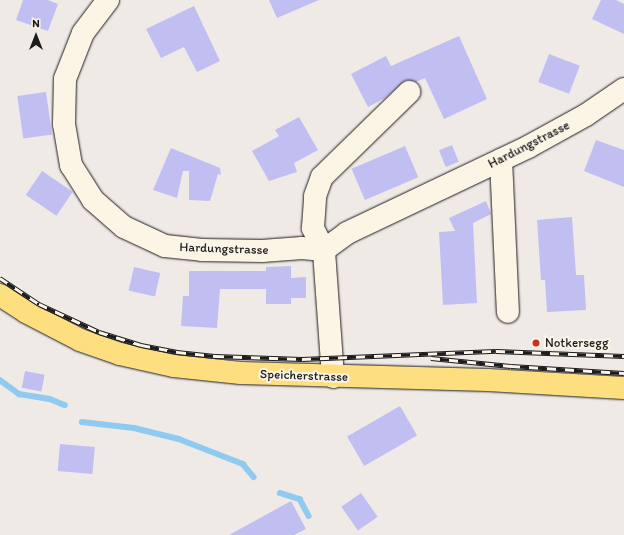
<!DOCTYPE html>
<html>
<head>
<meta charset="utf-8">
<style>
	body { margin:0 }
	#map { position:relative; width:624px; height:535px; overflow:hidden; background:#f0eae7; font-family:Itim,sans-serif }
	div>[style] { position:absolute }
	.stream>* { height:5.5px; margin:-2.75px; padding:0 2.75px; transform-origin:2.75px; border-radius:2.75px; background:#91caf0 }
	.building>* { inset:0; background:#c1bef1; transform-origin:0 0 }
	.roads { filter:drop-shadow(0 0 1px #1c1c1c) drop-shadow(0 0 1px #1c1c1c) }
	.minor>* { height:22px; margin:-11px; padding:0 11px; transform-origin:11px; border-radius:11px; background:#fcf5e5 }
	.major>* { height:22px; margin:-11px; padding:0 11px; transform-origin:11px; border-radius:11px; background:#fedf80 }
	.rail>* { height:4.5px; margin-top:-2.25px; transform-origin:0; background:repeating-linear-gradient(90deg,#fcf5e5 0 9px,#1c1c1c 0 18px); box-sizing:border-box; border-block:1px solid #1c1c1c }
	.dots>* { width:11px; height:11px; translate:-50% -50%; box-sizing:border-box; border:2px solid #fcf5e5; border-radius:50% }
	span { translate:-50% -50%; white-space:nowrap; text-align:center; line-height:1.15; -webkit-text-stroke:4px #fcf5e5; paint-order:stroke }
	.street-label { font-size:13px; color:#1c1c1c }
	.poi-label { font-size:13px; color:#1c1c1c }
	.left { translate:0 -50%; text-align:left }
	.north { position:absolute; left:16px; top:16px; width:40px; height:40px; -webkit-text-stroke:3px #fcf5e5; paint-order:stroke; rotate:0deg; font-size:11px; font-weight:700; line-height:16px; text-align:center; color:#1c1c1c }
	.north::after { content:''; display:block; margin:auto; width:14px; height:18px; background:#1c1c1c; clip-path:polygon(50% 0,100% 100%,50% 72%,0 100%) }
</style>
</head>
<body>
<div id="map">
	<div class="stream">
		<div style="left:0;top:380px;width:24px;rotate:36deg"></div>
		<div style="left:19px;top:394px;width:31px;rotate:9deg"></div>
		<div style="left:50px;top:399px;width:16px;rotate:22deg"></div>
		<div style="left:82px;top:422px;width:52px;rotate:6.6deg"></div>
		<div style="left:134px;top:428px;width:46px;rotate:13.7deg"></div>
		<div style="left:179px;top:439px;width:69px;rotate:21.3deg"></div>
		<div style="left:243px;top:464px;width:17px;rotate:50deg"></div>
		<div style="left:280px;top:493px;width:21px;rotate:17deg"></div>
		<div style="left:300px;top:499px;width:19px;rotate:62deg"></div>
	</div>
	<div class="building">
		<div style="clip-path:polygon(23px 0,48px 0,58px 4px,48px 31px,16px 20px)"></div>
		<div style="clip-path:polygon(269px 0,319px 0,277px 18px)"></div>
		<div style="clip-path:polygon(601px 0,616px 0,624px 4px,624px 34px,592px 19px)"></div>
		<div style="clip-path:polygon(194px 6px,220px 61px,197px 72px,184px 47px,161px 58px,146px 29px)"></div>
		<div style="clip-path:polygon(459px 36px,487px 99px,444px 119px,425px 78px,416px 82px,406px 80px,385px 98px,368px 107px,351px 74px,386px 56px,391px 66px)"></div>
		<div style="left:549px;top:54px;width:33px;height:30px;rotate:21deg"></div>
		<div style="left:46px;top:92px;width:43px;height:29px;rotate:82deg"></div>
		<div style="clip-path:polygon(299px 117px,318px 150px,294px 163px,297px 172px,269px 181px,252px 151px,279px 136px,275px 130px)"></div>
		<div style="clip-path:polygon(596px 140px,624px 150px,624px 187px,584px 171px)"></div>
		<div style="left:452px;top:145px;width:18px;height:14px;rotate:68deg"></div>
		<div style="left:405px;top:146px;width:34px;height:58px;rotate:67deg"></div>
		<div style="clip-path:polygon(171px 148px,220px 168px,221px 175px,218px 174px,210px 201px,189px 200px,189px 171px,183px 171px,177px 198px,153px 190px)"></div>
		<div style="left:42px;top:171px;width:37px;height:29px;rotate:34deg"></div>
		<div style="clip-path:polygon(486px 201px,491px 214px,473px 223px,477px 303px,443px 305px,439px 232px,455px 231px,449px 218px)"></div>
		<div style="clip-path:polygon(572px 217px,576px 275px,584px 275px,586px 310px,547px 312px,545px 280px,541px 280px,537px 220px)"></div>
		<div style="clip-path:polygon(291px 266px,291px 278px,306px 277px,306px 298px,291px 298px,291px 304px,266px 304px,266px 289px,220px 289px,217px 328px,181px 326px,183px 296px,189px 296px,189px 271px,266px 271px,266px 267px)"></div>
		<div style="left:134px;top:267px;width:27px;height:24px;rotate:13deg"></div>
		<div style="left:25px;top:371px;width:20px;height:17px;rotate:11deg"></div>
		<div style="left:400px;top:406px;width:34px;height:61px;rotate:60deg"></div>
		<div style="left:60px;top:444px;width:35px;height:27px;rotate:5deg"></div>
		<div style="left:361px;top:493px;width:29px;height:24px;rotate:55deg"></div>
		<div style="clip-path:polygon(291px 501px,306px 529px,294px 535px,229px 535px)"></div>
	</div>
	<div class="roads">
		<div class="minor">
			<div style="left:108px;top:0;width:41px;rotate:127.1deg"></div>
			<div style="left:83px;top:33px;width:49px;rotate:111.4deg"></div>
			<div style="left:65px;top:79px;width:45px;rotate:91.3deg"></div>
			<div style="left:64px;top:124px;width:42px;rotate:80.3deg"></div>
			<div style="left:71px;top:165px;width:41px;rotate:57.8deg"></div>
			<div style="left:93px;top:200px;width:41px;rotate:41.1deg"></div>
			<div style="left:124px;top:227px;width:45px;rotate:24.9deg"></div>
			<div style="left:165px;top:246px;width:37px;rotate:6deg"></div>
			<div style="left:202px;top:250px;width:60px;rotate:1deg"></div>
			<div style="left:262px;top:251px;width:40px;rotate:-4.3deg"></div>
			<div style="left:302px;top:248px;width:22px;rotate:5deg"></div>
			<div style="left:501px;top:160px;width:152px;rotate:87.4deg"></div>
			<div style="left:324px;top:250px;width:25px;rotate:-117deg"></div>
			<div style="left:313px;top:228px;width:32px;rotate:-86deg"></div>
			<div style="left:315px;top:196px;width:20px;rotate:-70deg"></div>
			<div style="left:322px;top:177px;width:122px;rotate:-44.3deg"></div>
			<div style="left:333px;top:377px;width:127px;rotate:-94.1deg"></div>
			<div style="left:324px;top:250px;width:29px;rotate:-36deg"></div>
			<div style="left:347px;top:233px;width:200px;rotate:-25.4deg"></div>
			<div style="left:528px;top:147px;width:66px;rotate:-28.9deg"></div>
			<div style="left:586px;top:115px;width:46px;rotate:-34.4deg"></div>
		</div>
		<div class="major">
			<div style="left:0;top:295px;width:31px;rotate:33deg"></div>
			<div style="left:26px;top:312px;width:61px;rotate:27.4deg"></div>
			<div style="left:80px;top:340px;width:42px;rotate:19.3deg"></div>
			<div style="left:120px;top:354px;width:55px;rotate:12.5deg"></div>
			<div style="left:174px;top:366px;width:67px;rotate:6deg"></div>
			<div style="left:241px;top:373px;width:247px;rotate:1.6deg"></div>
			<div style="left:488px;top:380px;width:136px;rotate:3.4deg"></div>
		</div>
	</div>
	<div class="rail">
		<div style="left:0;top:278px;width:47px;rotate:33.7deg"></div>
		<div style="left:39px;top:304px;width:66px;rotate:25deg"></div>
		<div style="left:99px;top:332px;width:44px;rotate:17.2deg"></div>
		<div style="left:141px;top:345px;width:37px;rotate:11deg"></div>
		<div style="left:177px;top:352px;width:38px;rotate:6deg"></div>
		<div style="left:215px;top:356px;width:87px;rotate:2deg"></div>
		<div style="left:302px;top:359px;width:194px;rotate:-2.4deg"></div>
		<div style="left:496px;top:351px;width:128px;rotate:2.2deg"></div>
		<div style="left:431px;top:358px;width:80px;rotate:5.7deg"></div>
		<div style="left:511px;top:366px;width:113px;rotate:3.5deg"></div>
	</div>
	<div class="dots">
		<div style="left:536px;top:343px;background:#c8321e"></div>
	</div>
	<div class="street-label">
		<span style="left:529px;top:145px;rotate:-27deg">Hardungstrasse</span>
		<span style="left:224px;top:249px;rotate:2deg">Hardungstrasse</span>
		<span style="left:304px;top:376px;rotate:2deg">Speicherstrasse</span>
	</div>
	<div class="poi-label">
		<span class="left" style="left:545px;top:343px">Notkersegg</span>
	</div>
	<div class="north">N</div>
</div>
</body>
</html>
